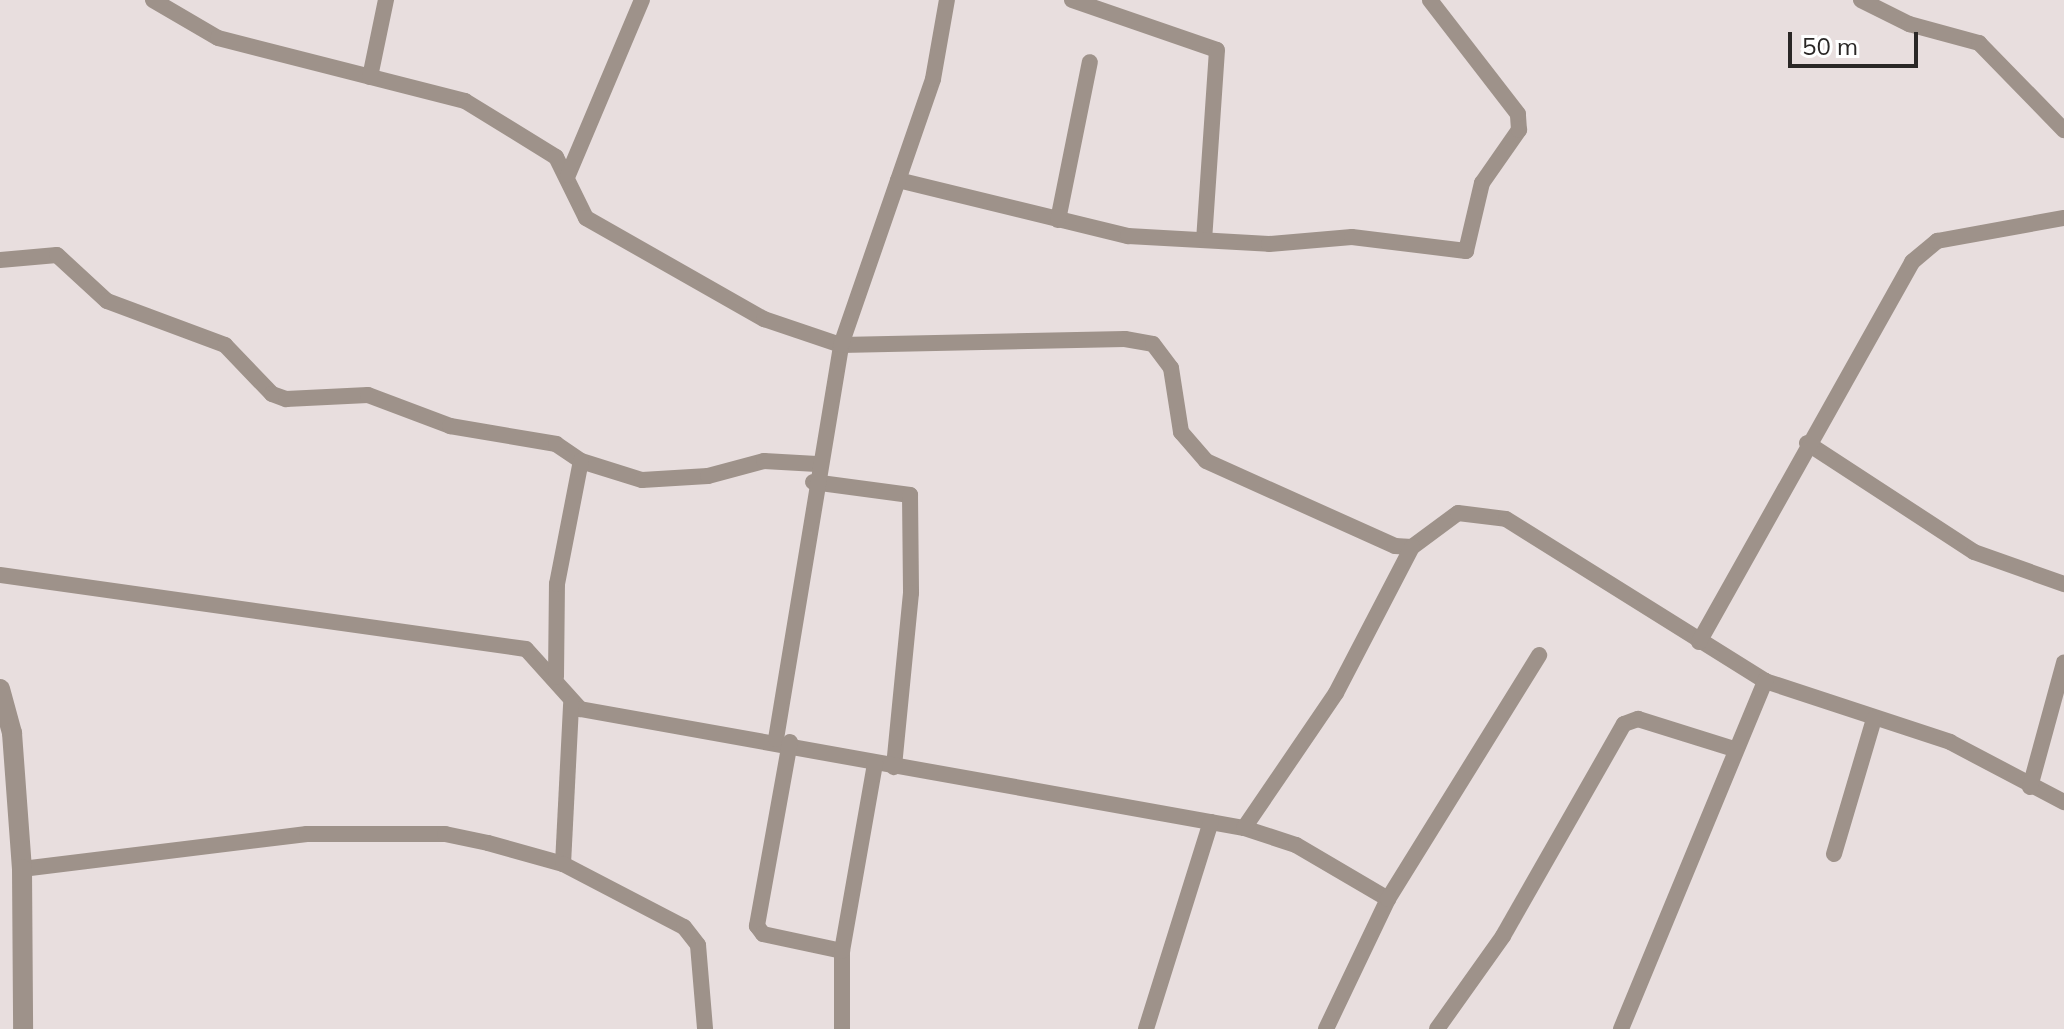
<!DOCTYPE html>
<html>
<head>
<meta charset="utf-8">
<style>
	body { margin:0 }
	#map { position:relative; width:2064px; height:1029px; overflow:hidden; background:#e8dede; font-family:Mulish,sans-serif }
	div>[style] { position:absolute }
	.minor>* { height:16px; margin:-8px; padding:0 8px; transform-origin:8px; border-radius:8px; background:#9e928a }
	.tertiary>* { height:20px; margin:-10px; padding:0 10px; transform-origin:10px; border-radius:10px; background:#9e928a }
	span { translate:-50% -50%; white-space:nowrap; text-align:center; line-height:1.15; -webkit-text-stroke:6px #fff; paint-order:stroke }
	.scale { position:absolute; left:1788px; top:32px; width:130px; height:36px; box-sizing:border-box; border:4px solid #2a2726; border-top:0; padding-left:10px; font-size:24px; line-height:28px; white-space:nowrap; color:#2a2726; -webkit-text-stroke:6px #fff; paint-order:stroke }
</style>
</head>
<body>
<div id="map">
	<div class="minor">
		<div style="left:153px;top:0;width:75px;rotate:30.3deg"></div>
		<div style="left:218px;top:38px;width:255px;rotate:14.3deg"></div>
		<div style="left:465px;top:101px;width:107px;rotate:31.6deg"></div>
		<div style="left:556px;top:157px;width:68px;rotate:63.8deg"></div>
		<div style="left:586px;top:218px;width:205px;rotate:29.6deg"></div>
		<div style="left:764px;top:319px;width:81px;rotate:18.7deg"></div>
		<div style="left:841px;top:345px;width:284px;rotate:-1.2deg"></div>
		<div style="left:1125px;top:339px;width:28px;rotate:10deg"></div>
		<div style="left:1153px;top:344px;width:30px;rotate:53deg"></div>
		<div style="left:1171px;top:368px;width:65px;rotate:81.1deg"></div>
		<div style="left:1181px;top:432px;width:38px;rotate:49deg"></div>
		<div style="left:1206px;top:461px;width:207px;rotate:24.2deg"></div>
		<div style="left:1395px;top:546px;width:17px;rotate:3deg"></div>
		<div style="left:1412px;top:547px;width:57px;rotate:-36.5deg"></div>
		<div style="left:1458px;top:513px;width:48px;rotate:7.1deg"></div>
		<div style="left:1506px;top:519px;width:305px;rotate:32deg"></div>
		<div style="left:1765px;top:681px;width:195px;rotate:18.2deg"></div>
		<div style="left:1950px;top:742px;width:129px;rotate:27.8deg"></div>
		<div style="left:1072px;top:0;width:153px;rotate:19deg"></div>
		<div style="left:1217px;top:50px;width:189px;rotate:93.9deg"></div>
		<div style="left:1861px;top:0;width:54px;rotate:26.6deg"></div>
		<div style="left:1909px;top:24px;width:73px;rotate:15.2deg"></div>
		<div style="left:1979px;top:43px;width:122px;rotate:45.7deg"></div>
		<div style="left:370px;top:77px;width:79px;rotate:-78.3deg"></div>
		<div style="left:568px;top:175px;width:190px;rotate:-67.1deg"></div>
		<div style="left:898px;top:180px;width:237px;rotate:13.7deg"></div>
		<div style="left:1128px;top:236px;width:141px;rotate:3.2deg"></div>
		<div style="left:1269px;top:244px;width:83px;rotate:-4.8deg"></div>
		<div style="left:1352px;top:237px;width:115px;rotate:7deg"></div>
		<div style="left:1466px;top:251px;width:70px;rotate:-76.8deg"></div>
		<div style="left:1482px;top:183px;width:65px;rotate:-55.1deg"></div>
		<div style="left:1519px;top:130px;width:16px;rotate:-94deg"></div>
		<div style="left:1518px;top:114px;width:144px;rotate:-127.7deg"></div>
		<div style="left:1058px;top:220px;width:161px;rotate:-78.6deg"></div>
		<div style="left:0;top:260px;width:57px;rotate:-5deg"></div>
		<div style="left:57px;top:255px;width:68px;rotate:42.6deg"></div>
		<div style="left:107px;top:301px;width:126px;rotate:20.4deg"></div>
		<div style="left:225px;top:345px;width:68px;rotate:46.2deg"></div>
		<div style="left:272px;top:394px;width:15px;rotate:20deg"></div>
		<div style="left:286px;top:399px;width:82px;rotate:-2.8deg"></div>
		<div style="left:368px;top:395px;width:88px;rotate:20.7deg"></div>
		<div style="left:450px;top:426px;width:108px;rotate:9.6deg"></div>
		<div style="left:556px;top:444px;width:30px;rotate:34deg"></div>
		<div style="left:581px;top:461px;width:64px;rotate:17.3deg"></div>
		<div style="left:642px;top:480px;width:66px;rotate:-3.5deg"></div>
		<div style="left:708px;top:476px;width:58px;rotate:-15deg"></div>
		<div style="left:764px;top:461px;width:53px;rotate:3.2deg"></div>
		<div style="left:1807px;top:443px;width:199px;rotate:33.1deg"></div>
		<div style="left:1974px;top:552px;width:96px;rotate:19.6deg"></div>
		<div style="left:813px;top:482px;width:98px;rotate:7.6deg"></div>
		<div style="left:910px;top:495px;width:98px;rotate:89.4deg"></div>
		<div style="left:911px;top:593px;width:175px;rotate:95.6deg"></div>
		<div style="left:0;top:575px;width:531px;rotate:8.01deg"></div>
		<div style="left:526px;top:649px;width:81px;rotate:48deg"></div>
		<div style="left:580px;top:709px;width:675px;rotate:10.16deg"></div>
		<div style="left:1244px;top:828px;width:55px;rotate:18.1deg"></div>
		<div style="left:1296px;top:845px;width:107px;rotate:30.4deg"></div>
		<div style="left:1699px;top:642px;width:436px;rotate:-60.7deg"></div>
		<div style="left:1912px;top:262px;width:33px;rotate:-40deg"></div>
		<div style="left:1937px;top:241px;width:129px;rotate:-10.3deg"></div>
		<div style="left:556px;top:677px;width:93px;rotate:-89.4deg"></div>
		<div style="left:557px;top:584px;width:125px;rotate:-79deg"></div>
		<div style="left:776px;top:739px;width:399px;rotate:-80.6deg"></div>
		<div style="left:841px;top:345px;width:281px;rotate:-70.9deg"></div>
		<div style="left:933px;top:79px;width:80px;rotate:-80deg"></div>
		<div style="left:790px;top:742px;width:187px;rotate:100.2deg"></div>
		<div style="left:757px;top:926px;width:10px;rotate:53deg"></div>
		<div style="left:763px;top:934px;width:81px;rotate:12.1deg"></div>
		<div style="left:2030px;top:787px;width:129px;rotate:-74.7deg"></div>
		<div style="left:1244px;top:828px;width:163px;rotate:-55.7deg"></div>
		<div style="left:1336px;top:693px;width:165px;rotate:-62.5deg"></div>
		<div style="left:1834px;top:854px;width:141px;rotate:-73.5deg"></div>
		<div style="left:563px;top:864px;width:160px;rotate:-87.1deg"></div>
		<div style="left:22px;top:869px;width:287px;rotate:-7deg"></div>
		<div style="left:307px;top:834px;width:138px"></div>
		<div style="left:445px;top:834px;width:44px;rotate:11.8deg"></div>
		<div style="left:488px;top:843px;width:78px;rotate:15.6deg"></div>
		<div style="left:563px;top:864px;width:136px;rotate:27.5deg"></div>
		<div style="left:684px;top:927px;width:23px;rotate:52deg"></div>
		<div style="left:698px;top:945px;width:84px;rotate:85.2deg"></div>
		<div style="left:842px;top:1029px;width:78px;rotate:-90deg"></div>
		<div style="left:842px;top:951px;width:191px;rotate:-80deg"></div>
		<div style="left:1146px;top:1029px;width:217px;rotate:-72.6deg"></div>
		<div style="left:1326px;top:1029px;width:144px;rotate:-64.5deg"></div>
		<div style="left:1388px;top:899px;width:287px;rotate:-58.2deg"></div>
		<div style="left:1437px;top:1029px;width:114px;rotate:-54.6deg"></div>
		<div style="left:1503px;top:936px;width:244px;rotate:-60.3deg"></div>
		<div style="left:1624px;top:724px;width:15px;rotate:-20deg"></div>
		<div style="left:1638px;top:719px;width:101px;rotate:17.4deg"></div>
		<div style="left:1621px;top:1029px;width:377px;rotate:-67.5deg"></div>
	</div>
	<div class="tertiary">
		<div style="left:0;top:689px;width:46px;rotate:74.7deg"></div>
		<div style="left:12px;top:733px;width:136px;rotate:85.8deg"></div>
		<div style="left:22px;top:869px;width:160px;rotate:89.6deg"></div>
	</div>
	<div class="scale">50 m</div>
</div>
</body>
</html>
